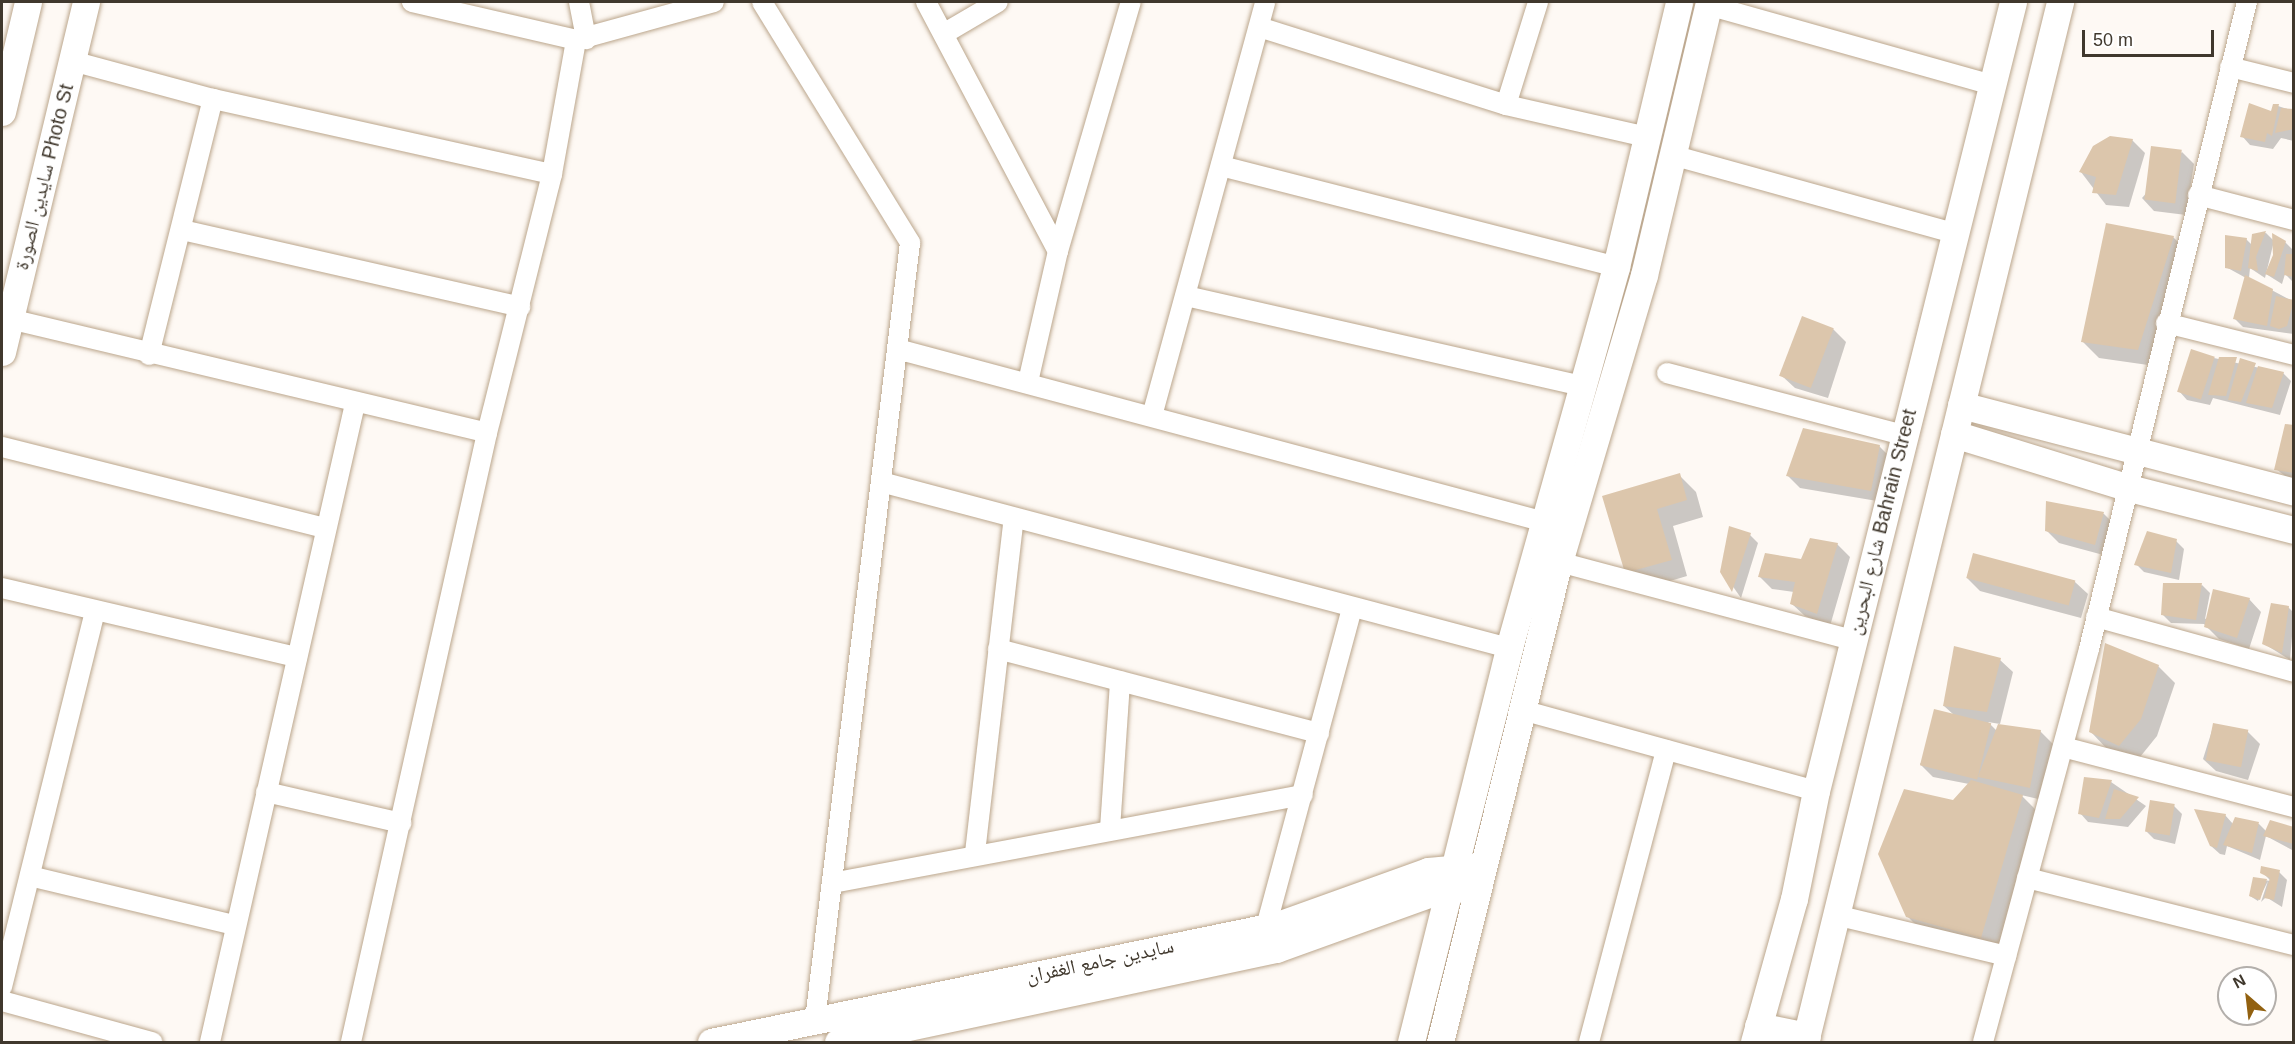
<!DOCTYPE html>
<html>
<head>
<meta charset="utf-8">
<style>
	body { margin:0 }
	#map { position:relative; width:2295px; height:1044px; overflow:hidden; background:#fef9f4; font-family:Helvetica,"Noto Naskh Arabic",sans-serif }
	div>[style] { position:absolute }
	.shadow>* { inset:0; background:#0003 }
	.building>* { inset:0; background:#dcc6ac; transform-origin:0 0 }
	.roads { filter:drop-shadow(0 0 2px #bba68c) drop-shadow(0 0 2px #bba68c) }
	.street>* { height:20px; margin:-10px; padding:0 10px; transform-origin:10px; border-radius:10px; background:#fff }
	.secondary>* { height:27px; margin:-13.5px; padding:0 13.5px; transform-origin:13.5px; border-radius:13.5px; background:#fff }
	span { translate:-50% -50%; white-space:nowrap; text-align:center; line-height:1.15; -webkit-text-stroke:4.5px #fff; paint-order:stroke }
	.street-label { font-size:20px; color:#40382d }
	.frame { position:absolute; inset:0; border:3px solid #40382d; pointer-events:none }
	.north { position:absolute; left:2217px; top:966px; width:60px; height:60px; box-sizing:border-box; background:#fff; border:2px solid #b3afab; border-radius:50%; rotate:332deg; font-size:16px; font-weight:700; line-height:24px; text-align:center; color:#40382d }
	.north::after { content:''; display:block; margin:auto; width:21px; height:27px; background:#926110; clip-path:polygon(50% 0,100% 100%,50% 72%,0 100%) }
	.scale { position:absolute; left:2082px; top:30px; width:132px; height:27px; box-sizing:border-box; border:3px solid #40382d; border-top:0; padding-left:8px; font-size:18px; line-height:21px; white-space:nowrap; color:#40382d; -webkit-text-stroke:4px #fff; paint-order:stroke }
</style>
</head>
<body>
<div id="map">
	<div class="shadow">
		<div style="clip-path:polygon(2278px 106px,2294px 111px,2294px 141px,2281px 138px,2273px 149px,2250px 145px,2242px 136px)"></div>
		<div style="clip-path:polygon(2132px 140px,2145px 153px,2129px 207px,2106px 205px,2081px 172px)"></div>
		<div style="clip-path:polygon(2182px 152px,2194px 164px,2186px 215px,2154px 211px,2142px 198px)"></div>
		<div style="clip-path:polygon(2266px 233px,2274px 241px,2265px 278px,2250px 268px,2249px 278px,2294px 302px,2294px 334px,2243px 327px,2235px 319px,2246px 278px,2226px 267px,2246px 239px,2251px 244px,2253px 235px)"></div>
		<div style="clip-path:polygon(2173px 237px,2190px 254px,2155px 366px,2099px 358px,2082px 341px)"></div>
		<div style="clip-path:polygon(2285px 242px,2293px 250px,2294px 283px,2285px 274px,2282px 284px,2266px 274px)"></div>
		<div style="clip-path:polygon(1833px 329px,1846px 342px,1828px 398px,1795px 388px,1782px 376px)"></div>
		<div style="clip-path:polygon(2214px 358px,2283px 373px,2291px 381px,2280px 415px,2213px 398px,2210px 405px,2187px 400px,2179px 391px)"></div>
		<div style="clip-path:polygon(2294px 427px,2294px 483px,2276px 469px)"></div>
		<div style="clip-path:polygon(1879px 446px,1892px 459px,1883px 502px,1800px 488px,1788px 476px)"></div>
		<div style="clip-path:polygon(1679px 475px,1696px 492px,1703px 517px,1673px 526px,1687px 576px,1643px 589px,1626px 573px,1604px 497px)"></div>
		<div style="clip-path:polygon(2047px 503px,2104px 514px,2116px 526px,2107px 556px,2059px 543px,2046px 530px)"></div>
		<div style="clip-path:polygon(1750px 535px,1758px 543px,1741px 598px,1722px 571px)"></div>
		<div style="clip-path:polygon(2176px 541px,2184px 549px,2179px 580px,2144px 572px,2136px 564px)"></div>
		<div style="clip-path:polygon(1837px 544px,1850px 557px,1830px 626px,1805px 616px,1792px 604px,1794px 592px,1772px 589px,1760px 577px)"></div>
		<div style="clip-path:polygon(1967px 578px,2075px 582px,2088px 594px,2081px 618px,1980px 591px)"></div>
		<div style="clip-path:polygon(2202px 585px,2210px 593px,2205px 619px,2249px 599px,2261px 612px,2249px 649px,2219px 639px,2204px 624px,2171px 623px,2163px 615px)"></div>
		<div style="clip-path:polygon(2288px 607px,2294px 613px,2290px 660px,2263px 643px)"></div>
		<div style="clip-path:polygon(2000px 660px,2013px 672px,2000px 724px,1988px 722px,1997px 731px,2040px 731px,2053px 744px,2042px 800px,2021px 795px,2039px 813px,1997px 954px,1924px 933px,1907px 916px,1954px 801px,1969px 784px,1933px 777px,1920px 764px,1954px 715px,1944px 706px)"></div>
		<div style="clip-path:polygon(2158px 666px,2175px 683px,2157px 736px,2136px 762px,2107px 749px,2091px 732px)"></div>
		<div style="clip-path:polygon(2214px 724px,2248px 732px,2260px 744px,2248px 780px,2216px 771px,2203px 759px)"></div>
		<div style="clip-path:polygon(2086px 779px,2111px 782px,2146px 806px,2128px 827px,2088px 822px,2080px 813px)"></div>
		<div style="clip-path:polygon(2174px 806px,2182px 814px,2175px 844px,2154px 839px,2146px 831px)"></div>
		<div style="clip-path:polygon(2225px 815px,2233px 824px,2259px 824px,2267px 832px,2294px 829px,2294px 851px,2266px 836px,2260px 860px,2227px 846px,2225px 855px,2220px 854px,2211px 846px)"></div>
		<div style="clip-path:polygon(2262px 872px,2279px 872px,2287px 880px,2282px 907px,2266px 897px,2261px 902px,2268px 881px,2258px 901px,2250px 896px,2254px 879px,2271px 881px)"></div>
	</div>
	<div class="building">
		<div style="clip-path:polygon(2249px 103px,2271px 111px,2273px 104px,2279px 104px,2272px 136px,2267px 133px,2265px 142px,2240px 137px)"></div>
		<div style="clip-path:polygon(2281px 108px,2294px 109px,2294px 129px,2275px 133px)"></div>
		<div style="clip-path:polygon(2110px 136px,2133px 139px,2116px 195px,2092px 193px,2096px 177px,2079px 172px,2093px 146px)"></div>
		<div style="left:2151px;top:146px;width:31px;height:54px;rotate:7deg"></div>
		<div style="clip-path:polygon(2106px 223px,2174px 236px,2138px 350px,2081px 342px)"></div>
		<div style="clip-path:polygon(2266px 231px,2256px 257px,2258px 271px,2248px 268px,2252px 234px)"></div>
		<div style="clip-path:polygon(2272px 233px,2286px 241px,2274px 277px,2265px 274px,2273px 255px)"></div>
		<div style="clip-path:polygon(2225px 235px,2247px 238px,2241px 271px,2225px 268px)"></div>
		<div style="clip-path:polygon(2286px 254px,2294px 254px,2294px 277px,2284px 275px)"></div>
		<div style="clip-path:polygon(2245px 275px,2273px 289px,2267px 326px,2233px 319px)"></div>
		<div style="clip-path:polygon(2276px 296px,2294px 300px,2287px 326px,2279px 329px,2270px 326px)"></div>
		<div style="left:1802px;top:316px;width:34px;height:64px;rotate:21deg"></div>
		<div style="left:2191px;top:349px;width:25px;height:45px;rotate:18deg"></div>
		<div style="clip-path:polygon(2219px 357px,2237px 357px,2226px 396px,2208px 395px)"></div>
		<div style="clip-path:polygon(2240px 358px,2256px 363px,2241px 402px,2228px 400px)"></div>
		<div style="clip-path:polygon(2258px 366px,2284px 372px,2272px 408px,2246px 403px)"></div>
		<div style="clip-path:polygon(2285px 424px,2294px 425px,2294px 473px,2274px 470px)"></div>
		<div style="clip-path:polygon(1803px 428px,1880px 445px,1871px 491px,1786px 476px)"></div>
		<div style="clip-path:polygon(1680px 473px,1687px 500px,1657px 509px,1672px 560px,1625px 573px,1602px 496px)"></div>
		<div style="clip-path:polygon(2046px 501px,2104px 512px,2095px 545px,2045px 531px)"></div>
		<div style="clip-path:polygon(1729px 526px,1751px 533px,1732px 592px,1720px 572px)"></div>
		<div style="clip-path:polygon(2147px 531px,2177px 539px,2171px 573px,2134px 565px)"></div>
		<div style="clip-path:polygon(1810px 538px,1838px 543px,1817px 614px,1790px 604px,1795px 582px,1758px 577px,1765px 553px,1801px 559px)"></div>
		<div style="left:1973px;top:553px;width:106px;height:26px;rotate:15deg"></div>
		<div style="clip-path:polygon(2163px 583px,2202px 583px,2196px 620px,2161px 615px)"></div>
		<div style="clip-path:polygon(2213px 589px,2250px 598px,2237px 638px,2204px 627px)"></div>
		<div style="clip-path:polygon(2271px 603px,2289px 606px,2282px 653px,2262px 644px)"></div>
		<div style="clip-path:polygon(2105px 643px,2159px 665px,2141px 719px,2119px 746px,2089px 732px)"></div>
		<div style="clip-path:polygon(1954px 646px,2001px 658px,1987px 712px,1943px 706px)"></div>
		<div style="left:1934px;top:709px;width:59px;height:58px;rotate:14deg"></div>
		<div style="left:2213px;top:723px;width:36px;height:38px;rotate:11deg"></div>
		<div style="clip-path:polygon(1998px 724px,2041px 730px,2030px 788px,1978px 777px)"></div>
		<div style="clip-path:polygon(2084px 777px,2112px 780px,2099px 818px,2078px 814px)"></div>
		<div style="clip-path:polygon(1971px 780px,2023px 795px,1981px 938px,1906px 917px,1878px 854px,1904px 789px,1953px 800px)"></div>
		<div style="clip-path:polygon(2114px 789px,2139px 797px,2120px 819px,2105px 819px)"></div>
		<div style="left:2150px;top:800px;width:25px;height:32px;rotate:9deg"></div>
		<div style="clip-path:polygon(2194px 809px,2226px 814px,2217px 848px,2210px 846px)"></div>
		<div style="clip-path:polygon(2235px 817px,2259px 822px,2252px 853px,2223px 845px)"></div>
		<div style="clip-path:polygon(2270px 820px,2294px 827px,2294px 844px,2263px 836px)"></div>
		<div style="clip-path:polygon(2261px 866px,2280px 870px,2274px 900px,2264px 898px,2270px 878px,2260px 873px)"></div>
		<div style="clip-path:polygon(2253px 877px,2267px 879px,2260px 900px,2249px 896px)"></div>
	</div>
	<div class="roads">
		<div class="street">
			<div style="left:412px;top:2px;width:168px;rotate:13deg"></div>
			<div style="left:576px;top:40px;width:143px;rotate:-15.4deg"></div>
			<div style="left:579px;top:2px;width:38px;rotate:79deg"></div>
			<div style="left:762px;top:2px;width:283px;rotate:58.4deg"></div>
			<div style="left:910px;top:243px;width:783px;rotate:96.97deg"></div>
			<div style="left:926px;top:2px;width:282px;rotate:62.1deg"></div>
			<div style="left:1708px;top:5px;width:295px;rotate:15.7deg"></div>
			<div style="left:1259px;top:27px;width:259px;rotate:17.5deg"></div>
			<div style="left:1506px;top:105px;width:145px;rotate:12.8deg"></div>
			<div style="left:945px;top:33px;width:61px;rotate:-30.3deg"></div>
			<div style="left:72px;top:61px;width:146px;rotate:15.1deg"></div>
			<div style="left:213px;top:99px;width:347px;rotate:12.5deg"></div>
			<div style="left:2230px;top:67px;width:66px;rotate:14deg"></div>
			<div style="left:1506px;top:105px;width:108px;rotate:-72.7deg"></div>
			<div style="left:1672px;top:155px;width:292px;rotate:15.5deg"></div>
			<div style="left:1221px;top:166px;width:408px;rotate:14.3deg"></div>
			<div style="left:2198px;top:195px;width:99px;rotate:14.6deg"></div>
			<div style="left:182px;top:230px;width:347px;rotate:12.8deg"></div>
			<div style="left:1186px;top:296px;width:405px;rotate:12.8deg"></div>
			<div style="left:10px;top:319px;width:490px;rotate:13.4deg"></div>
			<div style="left:2166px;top:323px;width:132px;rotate:14deg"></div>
			<div style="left:897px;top:349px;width:671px;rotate:14.95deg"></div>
			<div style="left:149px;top:355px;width:264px;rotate:-76deg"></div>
			<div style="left:1667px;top:373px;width:245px;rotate:14.7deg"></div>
			<div style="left:1028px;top:382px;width:134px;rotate:-77.1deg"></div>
			<div style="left:1058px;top:251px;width:259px;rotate:-73.7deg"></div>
			<div style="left:1152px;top:416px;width:429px;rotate:-74.7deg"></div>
			<div style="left:2px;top:447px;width:333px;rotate:14.1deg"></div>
			<div style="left:881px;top:482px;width:650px;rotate:14.81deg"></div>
			<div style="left:1559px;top:562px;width:304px;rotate:14.9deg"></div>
			<div style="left:2px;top:588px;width:303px;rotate:13.2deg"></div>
			<div style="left:2096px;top:617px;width:205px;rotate:15.5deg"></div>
			<div style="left:998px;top:649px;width:332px;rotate:14.7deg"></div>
			<div style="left:1522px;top:710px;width:305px;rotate:15.4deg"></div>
			<div style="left:2063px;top:747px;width:239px;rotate:14.6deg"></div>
			<div style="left:266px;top:792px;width:139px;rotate:12.9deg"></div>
			<div style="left:1110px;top:829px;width:148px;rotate:-86.1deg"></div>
			<div style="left:975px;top:853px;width:337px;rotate:-83.4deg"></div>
			<div style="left:30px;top:876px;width:210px;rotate:13.5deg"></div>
			<div style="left:2027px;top:878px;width:275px;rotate:14.1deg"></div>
			<div style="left:832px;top:883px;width:479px;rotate:-10.6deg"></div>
			<div style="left:1840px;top:916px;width:171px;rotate:13.5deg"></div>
			<div style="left:1266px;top:927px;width:330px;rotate:-74.9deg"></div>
			<div style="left:2px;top:987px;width:384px;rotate:-76.1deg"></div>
			<div style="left:2px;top:1001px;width:156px;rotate:15.3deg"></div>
			<div style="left:210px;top:1042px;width:654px;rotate:-77.2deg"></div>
			<div style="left:351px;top:1042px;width:624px;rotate:-77.41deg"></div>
			<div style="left:487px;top:433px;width:267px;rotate:-75.9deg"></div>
			<div style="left:552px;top:174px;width:136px;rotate:-79.8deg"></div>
			<div style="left:1589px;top:1042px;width:302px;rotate:-75.2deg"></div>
			<div style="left:1983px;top:1042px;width:407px;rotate:-74.9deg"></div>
			<div style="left:2089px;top:649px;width:666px;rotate:-76.28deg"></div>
		</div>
		<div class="secondary">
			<div style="left:2px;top:112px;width:113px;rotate:-76.7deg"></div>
			<div style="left:2px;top:352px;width:360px;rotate:-76.5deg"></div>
			<div style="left:1961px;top:405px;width:344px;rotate:14.6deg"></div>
			<div style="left:1954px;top:434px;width:183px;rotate:17.1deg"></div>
			<div style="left:2129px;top:488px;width:170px;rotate:14.3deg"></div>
			<div style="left:1758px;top:1026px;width:50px;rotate:11.5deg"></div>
			<div style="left:711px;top:1042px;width:579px;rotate:-11.66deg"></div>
			<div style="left:1278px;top:925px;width:159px;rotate:-19.8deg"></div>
			<div style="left:1428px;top:871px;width:45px;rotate:-5.1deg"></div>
			<div style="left:838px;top:1042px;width:448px;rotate:-12deg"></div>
			<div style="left:1276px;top:949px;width:174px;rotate:-19.8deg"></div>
			<div style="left:1440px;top:890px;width:27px;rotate:-4deg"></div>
			<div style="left:1411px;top:1042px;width:406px;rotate:-76deg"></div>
			<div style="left:1509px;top:648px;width:396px;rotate:-74.3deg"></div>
			<div style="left:1616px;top:267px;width:272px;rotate:-76.6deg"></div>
			<div style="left:1440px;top:1042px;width:495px;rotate:-76.1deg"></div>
			<div style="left:1559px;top:562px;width:299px;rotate:-73.5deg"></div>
			<div style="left:1644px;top:275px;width:281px;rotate:-76.6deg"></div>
			<div style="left:1754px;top:1042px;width:148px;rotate:-74.4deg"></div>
			<div style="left:1794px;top:899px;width:110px;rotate:-78.5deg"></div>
			<div style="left:1816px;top:791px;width:813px;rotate:-75.98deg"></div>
			<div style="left:1805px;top:1042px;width:1071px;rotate:-76.22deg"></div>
		</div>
	</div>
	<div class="street-label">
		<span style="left:44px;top:177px;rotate:-76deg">سايدين الصورة Photo St</span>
		<span style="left:1882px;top:522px;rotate:-76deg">شارع البحرين Bahrain Street</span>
		<span style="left:1100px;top:961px;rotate:-12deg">سايدين جامع الغفران</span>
	</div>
	<div class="frame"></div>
	<div class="north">N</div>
	<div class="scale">50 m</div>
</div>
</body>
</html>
